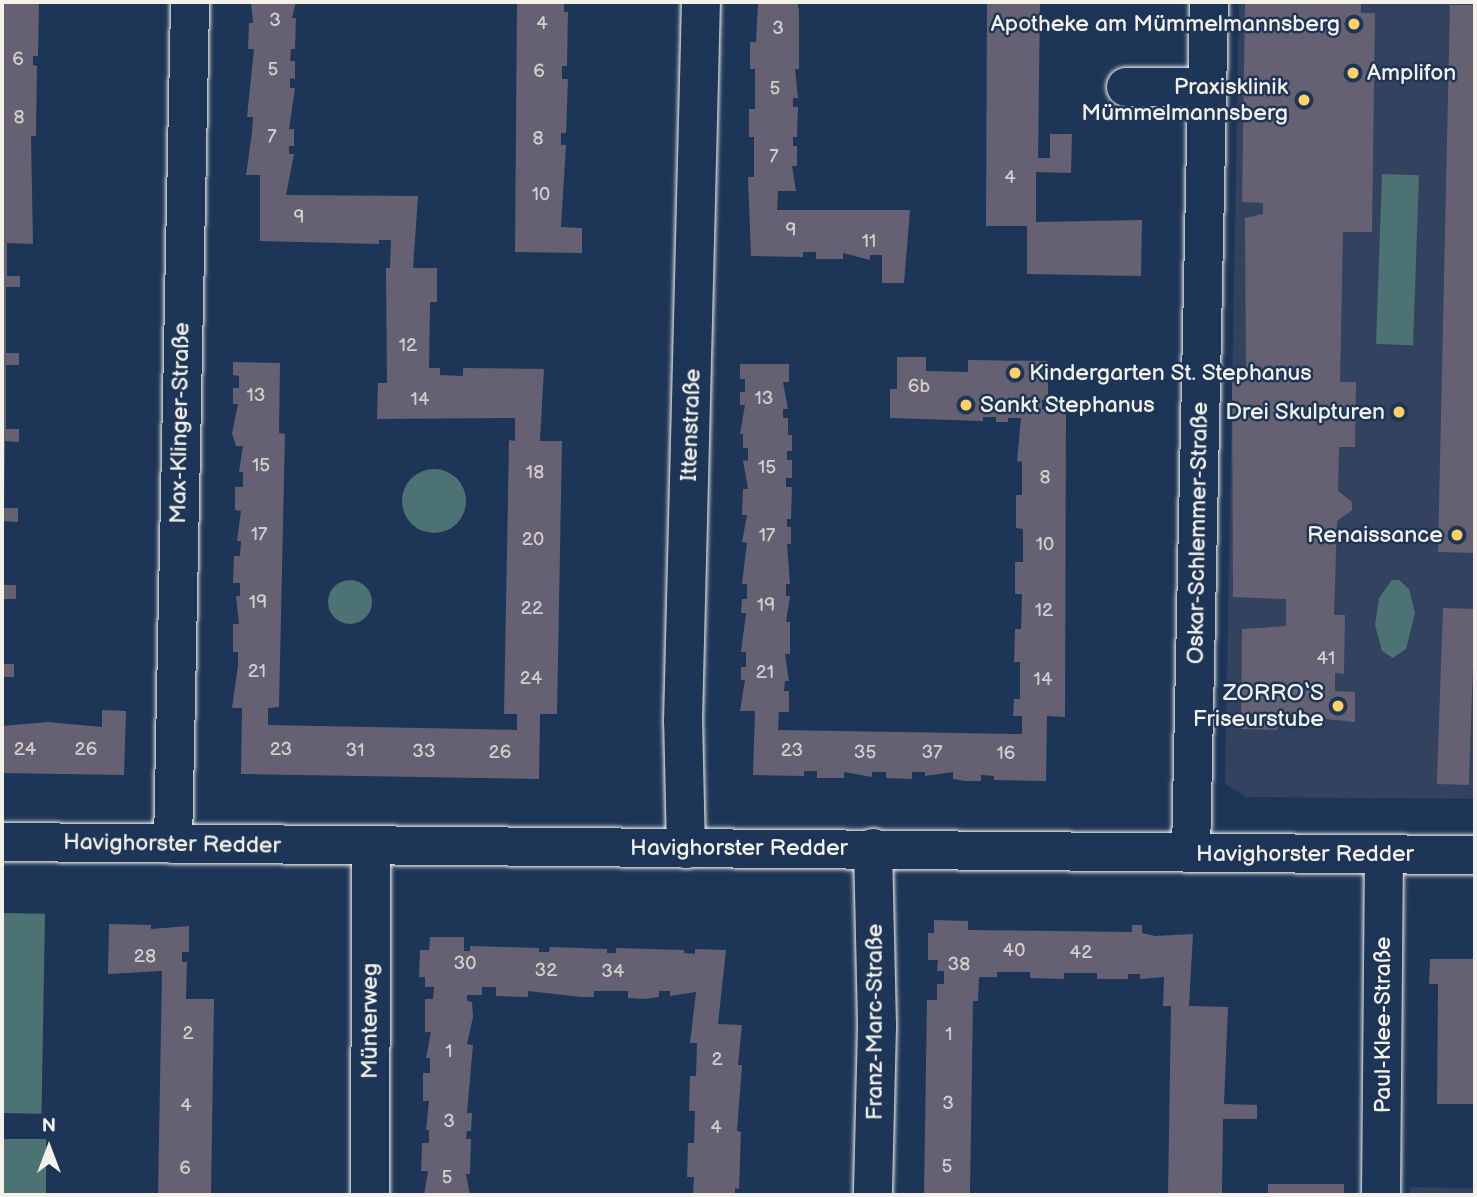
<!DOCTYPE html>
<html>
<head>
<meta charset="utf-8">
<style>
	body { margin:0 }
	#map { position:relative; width:1477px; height:1197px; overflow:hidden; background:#1d3557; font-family:"Balsamiq Sans",sans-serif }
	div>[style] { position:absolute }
	.built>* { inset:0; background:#33425f; transform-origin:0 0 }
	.green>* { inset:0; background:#4c7274; transform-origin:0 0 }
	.round { border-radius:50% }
	.building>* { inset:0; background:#656172; transform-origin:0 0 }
	.roads { filter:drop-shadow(0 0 2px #f4f1e8) drop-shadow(0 0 2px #f4f1e8) }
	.minor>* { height:38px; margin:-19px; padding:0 19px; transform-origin:19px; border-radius:19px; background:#1d3557 }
	.dots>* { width:19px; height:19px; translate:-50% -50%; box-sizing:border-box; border:4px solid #1d3557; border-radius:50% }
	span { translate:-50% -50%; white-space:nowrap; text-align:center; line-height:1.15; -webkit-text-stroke:5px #1d3557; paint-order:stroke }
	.number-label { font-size:19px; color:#d0cdca }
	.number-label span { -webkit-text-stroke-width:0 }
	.poi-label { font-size:23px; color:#f4f1e8 }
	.right { translate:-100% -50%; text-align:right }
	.left { translate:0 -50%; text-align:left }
	.street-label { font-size:23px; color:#f4f1e8 }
	.frame { position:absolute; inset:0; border:4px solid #f4f1e8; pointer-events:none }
	.north { position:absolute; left:14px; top:1113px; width:70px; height:70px; -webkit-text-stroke:5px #1d3557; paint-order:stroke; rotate:0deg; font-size:19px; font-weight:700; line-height:28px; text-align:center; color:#f4f1e8 }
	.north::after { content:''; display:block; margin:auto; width:24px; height:32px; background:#f4f1e8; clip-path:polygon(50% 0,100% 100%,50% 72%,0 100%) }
</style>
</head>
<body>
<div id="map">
	<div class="built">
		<div style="clip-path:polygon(1239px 2px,1475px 2px,1475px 799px,1246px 797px,1225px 784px)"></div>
		<div style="left:1410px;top:1187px;width:65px;height:8px;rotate:1deg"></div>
	</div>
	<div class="green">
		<div style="left:1382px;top:174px;width:37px;height:170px;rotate:2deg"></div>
		<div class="round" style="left:402px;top:469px;width:64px;height:64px"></div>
		<div class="round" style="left:328px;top:580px;width:44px;height:44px"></div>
		<div style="clip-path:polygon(1392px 580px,1399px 580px,1409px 589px,1415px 613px,1406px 649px,1393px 658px,1382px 651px,1375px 625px,1379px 598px)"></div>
		<div style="left:2px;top:913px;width:43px;height:200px;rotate:1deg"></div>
		<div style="left:2px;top:1139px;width:44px;height:56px"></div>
	</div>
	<div class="building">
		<div style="clip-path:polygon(2px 2px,39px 2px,38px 56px,33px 56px,33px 65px,37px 66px,36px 136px,31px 136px,33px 244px,7px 243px,7px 276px,20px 276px,20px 287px,6px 287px,6px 353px,19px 353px,19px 365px,6px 365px,6px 429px,19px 429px,19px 442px,5px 441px,4px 508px,18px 508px,18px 522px,2px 521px)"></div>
		<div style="clip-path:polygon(251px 2px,296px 2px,292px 18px,296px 18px,295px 49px,291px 49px,290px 61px,295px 61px,295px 79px,290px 78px,290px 88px,295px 88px,289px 129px,294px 129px,294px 146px,289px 146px,289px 154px,294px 154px,286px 195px,418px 196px,413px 268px,437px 268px,437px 302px,430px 302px,429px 368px,440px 368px,440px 375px,463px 376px,463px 368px,544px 369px,540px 441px,562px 441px,557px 714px,540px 714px,539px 779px,241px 774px,242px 708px,232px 708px,238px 665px,238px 652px,233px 652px,233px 624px,239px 624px,236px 596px,240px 596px,240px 583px,233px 583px,234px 556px,240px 556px,241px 541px,237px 541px,241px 511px,235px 510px,235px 487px,243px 487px,243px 472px,239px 472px,243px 446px,236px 446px,232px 433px,238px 404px,233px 404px,233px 388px,239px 388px,239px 376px,233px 375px,233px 362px,280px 363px,279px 433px,285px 434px,279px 707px,268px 708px,268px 725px,517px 730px,517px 714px,504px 714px,509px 440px,515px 441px,515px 418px,377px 419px,378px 383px,387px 383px,386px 268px,390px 268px,391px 240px,379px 240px,379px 244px,260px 241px,260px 175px,246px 175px,252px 132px,253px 117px,247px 117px,254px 49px,248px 49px,249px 23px,253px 23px)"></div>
		<div style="clip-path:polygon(517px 2px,564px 2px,564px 12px,568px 12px,567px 66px,562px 66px,562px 79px,568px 79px,566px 133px,561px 133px,561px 145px,566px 145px,561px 227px,582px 228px,582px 253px,515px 252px)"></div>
		<div style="clip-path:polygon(758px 2px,797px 2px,799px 10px,799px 69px,795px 69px,798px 98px,793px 98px,793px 107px,798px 107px,797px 137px,793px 137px,793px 146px,797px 146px,797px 166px,792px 166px,796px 191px,778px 191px,777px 210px,910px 210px,904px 283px,882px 283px,882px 255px,870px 255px,870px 260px,843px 253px,843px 259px,816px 259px,816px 252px,803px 252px,803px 257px,751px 256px,748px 177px,754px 177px,754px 137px,749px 137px,749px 109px,755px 109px,755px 69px,750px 69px,750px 42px,756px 42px)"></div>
		<div style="clip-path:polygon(987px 2px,1040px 2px,1038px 158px,1050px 158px,1050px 134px,1072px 134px,1071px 173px,1036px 172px,1036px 222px,1142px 220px,1141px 276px,1027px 274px,1027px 226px,986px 226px)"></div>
		<div style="clip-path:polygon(1245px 2px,1361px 2px,1361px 13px,1375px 13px,1372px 232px,1343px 232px,1340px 382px,1356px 382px,1355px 447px,1339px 447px,1338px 491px,1352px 502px,1352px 510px,1337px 521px,1334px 615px,1345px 615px,1344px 674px,1335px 673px,1335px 691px,1355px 692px,1355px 722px,1277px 714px,1277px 730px,1241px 729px,1242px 629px,1286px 626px,1286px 599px,1233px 597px,1232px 381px,1246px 381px,1245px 218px,1263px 214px,1263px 203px,1242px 202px)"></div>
		<div style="clip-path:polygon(1450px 5px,1475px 5px,1475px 553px,1438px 552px)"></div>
		<div style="clip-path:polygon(897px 357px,926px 357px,926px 371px,968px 372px,968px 360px,1048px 361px,1048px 400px,1042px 400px,1042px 409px,1066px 409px,1065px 717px,1047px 716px,1046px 781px,994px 780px,994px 776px,981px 775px,981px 781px,966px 781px,953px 779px,953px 772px,925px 776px,925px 772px,912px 772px,912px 779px,886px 778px,886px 772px,872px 772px,872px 777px,844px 772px,844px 778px,817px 778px,817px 771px,804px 771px,804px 776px,753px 775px,755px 711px,740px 711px,745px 680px,741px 680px,741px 667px,746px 667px,746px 652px,741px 652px,746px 613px,741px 613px,742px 599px,747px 599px,747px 584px,742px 584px,747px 543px,742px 542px,747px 515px,742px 515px,743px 489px,748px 489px,743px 460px,748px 461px,748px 448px,743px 448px,743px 434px,740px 434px,745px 405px,740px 405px,740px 392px,745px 392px,745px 379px,740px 379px,740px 364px,789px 364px,789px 382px,783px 382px,788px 409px,783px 409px,783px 418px,788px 418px,788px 435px,792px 435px,792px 451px,787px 451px,787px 460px,792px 460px,792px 478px,786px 478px,786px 487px,792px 487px,791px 519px,787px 519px,787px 527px,791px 527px,791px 544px,787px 544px,790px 584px,786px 584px,786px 596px,790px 596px,786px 622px,790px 622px,790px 654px,785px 654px,789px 681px,785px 681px,784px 691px,789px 691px,789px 712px,779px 712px,778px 730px,1022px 734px,1022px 716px,1013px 716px,1014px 699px,1020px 699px,1020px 662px,1014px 662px,1015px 629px,1021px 629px,1022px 594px,1015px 594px,1015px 562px,1023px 562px,1023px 529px,1016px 528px,1016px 495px,1022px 495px,1022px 462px,1017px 461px,1021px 418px,1008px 418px,1008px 422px,996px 422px,996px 417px,983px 417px,983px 421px,890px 418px,890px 389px,897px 389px)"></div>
		<div style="left:2px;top:585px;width:14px;height:14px"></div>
		<div style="left:1443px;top:608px;width:32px;height:176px;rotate:2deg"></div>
		<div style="left:2px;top:664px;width:12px;height:13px"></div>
		<div style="clip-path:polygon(102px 710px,126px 711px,124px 775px,2px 773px,2px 726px,48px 722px,102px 727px)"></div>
		<div style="clip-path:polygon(934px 920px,968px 921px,968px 930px,1132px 932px,1132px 925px,1142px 925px,1142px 933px,1155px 936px,1193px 934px,1189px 1006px,1228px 1007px,1224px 1104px,1257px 1105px,1257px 1119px,1223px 1119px,1222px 1195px,1168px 1195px,1171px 1006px,1163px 1006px,1164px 977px,1140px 979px,1140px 974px,1128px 974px,1128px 979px,1097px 979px,1097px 973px,1064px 973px,1064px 979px,1030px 978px,1030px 972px,997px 972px,997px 977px,979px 977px,978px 1001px,973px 1001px,970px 1195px,924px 1195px,927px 1000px,937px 1000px,937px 984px,944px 984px,944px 971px,937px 971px,938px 960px,928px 960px,928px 933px,934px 933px)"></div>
		<div style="clip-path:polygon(109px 924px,151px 925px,151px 929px,189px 926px,189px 952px,182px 952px,182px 962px,187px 962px,186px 999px,214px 999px,211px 1195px,158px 1195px,162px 971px,108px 974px)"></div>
		<div style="clip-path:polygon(430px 937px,464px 937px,464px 951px,470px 951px,470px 946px,539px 948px,539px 952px,549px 952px,550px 947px,607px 949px,607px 953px,616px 953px,616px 948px,684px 950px,684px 953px,695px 954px,695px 949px,726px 950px,718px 1024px,742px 1025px,738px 1065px,742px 1065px,737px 1131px,741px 1132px,739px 1189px,735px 1188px,735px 1195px,693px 1195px,694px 1177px,687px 1177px,688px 1143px,694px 1143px,695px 1111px,689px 1111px,690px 1076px,696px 1076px,697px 1043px,690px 1043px,696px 992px,670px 996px,670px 991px,659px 991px,659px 997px,645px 999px,628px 998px,628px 991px,594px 991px,594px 997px,581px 997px,528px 991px,528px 997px,496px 996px,496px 987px,482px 987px,482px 995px,467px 995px,467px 1001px,472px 1002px,473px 1017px,467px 1044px,473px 1045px,467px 1113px,472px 1113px,471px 1131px,467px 1131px,466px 1139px,471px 1139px,470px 1174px,466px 1174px,470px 1195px,424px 1195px,428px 1171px,421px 1171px,422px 1143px,429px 1143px,429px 1130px,426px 1130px,429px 1101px,423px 1101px,423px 1073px,430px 1073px,430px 1058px,426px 1058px,431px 1032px,425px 1032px,425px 999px,433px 999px,434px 987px,425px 987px,425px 977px,419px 977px,420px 950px,429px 950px)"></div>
		<div style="clip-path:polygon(1430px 959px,1475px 959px,1475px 1104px,1437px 1104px,1438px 984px,1429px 984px)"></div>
		<div style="left:1268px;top:1184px;width:76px;height:11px"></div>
	</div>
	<div class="roads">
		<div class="minor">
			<div style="left:1126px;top:87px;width:81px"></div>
			<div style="left:2px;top:842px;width:1473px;rotate:0.51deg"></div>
			<div style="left:173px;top:844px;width:842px;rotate:-88.84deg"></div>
			<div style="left:873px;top:848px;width:178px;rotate:88.7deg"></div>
			<div style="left:877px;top:1026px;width:169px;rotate:91.4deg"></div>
			<div style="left:686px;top:849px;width:128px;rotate:-91.3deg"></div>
			<div style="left:683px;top:721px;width:719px;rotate:-88.57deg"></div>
			<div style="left:1191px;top:853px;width:851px;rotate:-88.79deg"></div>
			<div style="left:370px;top:1195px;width:349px;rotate:-89.8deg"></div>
			<div style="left:1381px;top:1195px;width:341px;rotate:-89.5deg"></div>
		</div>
	</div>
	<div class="dots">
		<div style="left:1354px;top:24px;background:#ffd166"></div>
		<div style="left:1353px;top:73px;background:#ffd166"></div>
		<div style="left:1304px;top:100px;background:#ffd166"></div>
		<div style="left:1015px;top:373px;background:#ffd166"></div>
		<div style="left:966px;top:405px;background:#ffd166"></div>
		<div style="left:1399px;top:412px;background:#ffd166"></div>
		<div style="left:1457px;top:535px;background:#ffd166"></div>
		<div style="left:1338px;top:706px;background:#ffd166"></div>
	</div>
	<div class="number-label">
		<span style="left:275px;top:21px">3</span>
		<span style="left:542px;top:24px">4</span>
		<span style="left:778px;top:29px">3</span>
		<span style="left:18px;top:60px">6</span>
		<span style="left:273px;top:70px">5</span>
		<span style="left:539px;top:72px">6</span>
		<span style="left:775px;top:89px">5</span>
		<span style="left:19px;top:118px">8</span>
		<span style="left:272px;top:137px">7</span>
		<span style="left:538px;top:139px">8</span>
		<span style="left:774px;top:157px">7</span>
		<span style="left:1010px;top:178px">4</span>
		<span style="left:541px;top:195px">10</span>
		<span style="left:299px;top:218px">9</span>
		<span style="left:791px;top:231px">9</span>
		<span style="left:869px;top:242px">11</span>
		<span style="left:408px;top:346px">12</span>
		<span style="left:919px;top:387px">6b</span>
		<span style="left:256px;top:396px">13</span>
		<span style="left:764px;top:399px">13</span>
		<span style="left:420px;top:400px">14</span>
		<span style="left:261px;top:466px">15</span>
		<span style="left:767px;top:468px">15</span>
		<span style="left:535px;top:473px">18</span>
		<span style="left:1045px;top:478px">8</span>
		<span style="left:259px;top:535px">17</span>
		<span style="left:767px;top:536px">17</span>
		<span style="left:533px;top:540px">20</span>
		<span style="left:1045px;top:545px">10</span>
		<span style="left:258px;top:603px">19</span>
		<span style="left:766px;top:606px">19</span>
		<span style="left:532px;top:609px">22</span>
		<span style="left:1044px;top:611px">12</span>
		<span style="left:1326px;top:659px">41</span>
		<span style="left:257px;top:672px">21</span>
		<span style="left:765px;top:673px">21</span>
		<span style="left:531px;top:679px">24</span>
		<span style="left:1043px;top:680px">14</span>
		<span style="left:25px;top:750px">24</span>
		<span style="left:86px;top:750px">26</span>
		<span style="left:281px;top:750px">23</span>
		<span style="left:355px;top:751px">31</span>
		<span style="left:792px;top:751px">23</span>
		<span style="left:424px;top:752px">33</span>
		<span style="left:500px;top:753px">26</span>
		<span style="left:865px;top:753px">35</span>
		<span style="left:932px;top:753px">37</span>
		<span style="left:1006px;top:754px">16</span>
		<span style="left:1014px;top:951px">40</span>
		<span style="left:1081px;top:953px">42</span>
		<span style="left:145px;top:957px">28</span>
		<span style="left:465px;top:964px">30</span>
		<span style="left:959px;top:965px">38</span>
		<span style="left:546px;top:971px">32</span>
		<span style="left:613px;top:972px">34</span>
		<span style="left:188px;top:1034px">2</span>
		<span style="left:949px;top:1035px">1</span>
		<span style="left:449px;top:1052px">1</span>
		<span style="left:717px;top:1060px">2</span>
		<span style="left:948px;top:1104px">3</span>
		<span style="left:186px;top:1106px">4</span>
		<span style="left:449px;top:1122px">3</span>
		<span style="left:716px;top:1128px">4</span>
		<span style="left:947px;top:1167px">5</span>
		<span style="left:185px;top:1169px">6</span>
		<span style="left:447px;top:1178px">5</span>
	</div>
	<div class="poi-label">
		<span class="right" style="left:1340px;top:24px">Apotheke am Mümmelmannsberg</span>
		<span class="left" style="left:1367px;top:73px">Amplifon</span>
		<span class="right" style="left:1288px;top:100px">Praxisklinik<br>Mümmelmannsberg</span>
		<span class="left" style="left:1029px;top:373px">Kindergarten St. Stephanus</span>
		<span class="left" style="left:980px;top:405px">Sankt Stephanus</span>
		<span class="right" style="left:1385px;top:412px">Drei Skulpturen</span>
		<span class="right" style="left:1443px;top:535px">Renaissance</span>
		<span class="right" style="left:1324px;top:706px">ZORRO‘S<br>Friseurstube</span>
	</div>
	<div class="street-label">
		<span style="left:180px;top:423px;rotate:-89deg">Max-Klinger-Straße</span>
		<span style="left:691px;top:425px;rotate:-88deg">Ittenstraße</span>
		<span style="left:1198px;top:533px;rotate:-89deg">Oskar-Schlemmer-Straße</span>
		<span style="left:172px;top:844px;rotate:1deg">Havighorster Redder</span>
		<span style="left:739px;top:848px">Havighorster Redder</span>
		<span style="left:1305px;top:854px">Havighorster Redder</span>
		<span style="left:370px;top:1021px;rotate:-90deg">Münterweg</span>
		<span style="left:875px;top:1022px;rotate:-90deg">Franz-Marc-Straße</span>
		<span style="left:1383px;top:1025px;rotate:-90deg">Paul-Klee-Straße</span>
	</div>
	<div class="frame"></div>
	<div class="north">N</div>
</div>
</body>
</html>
